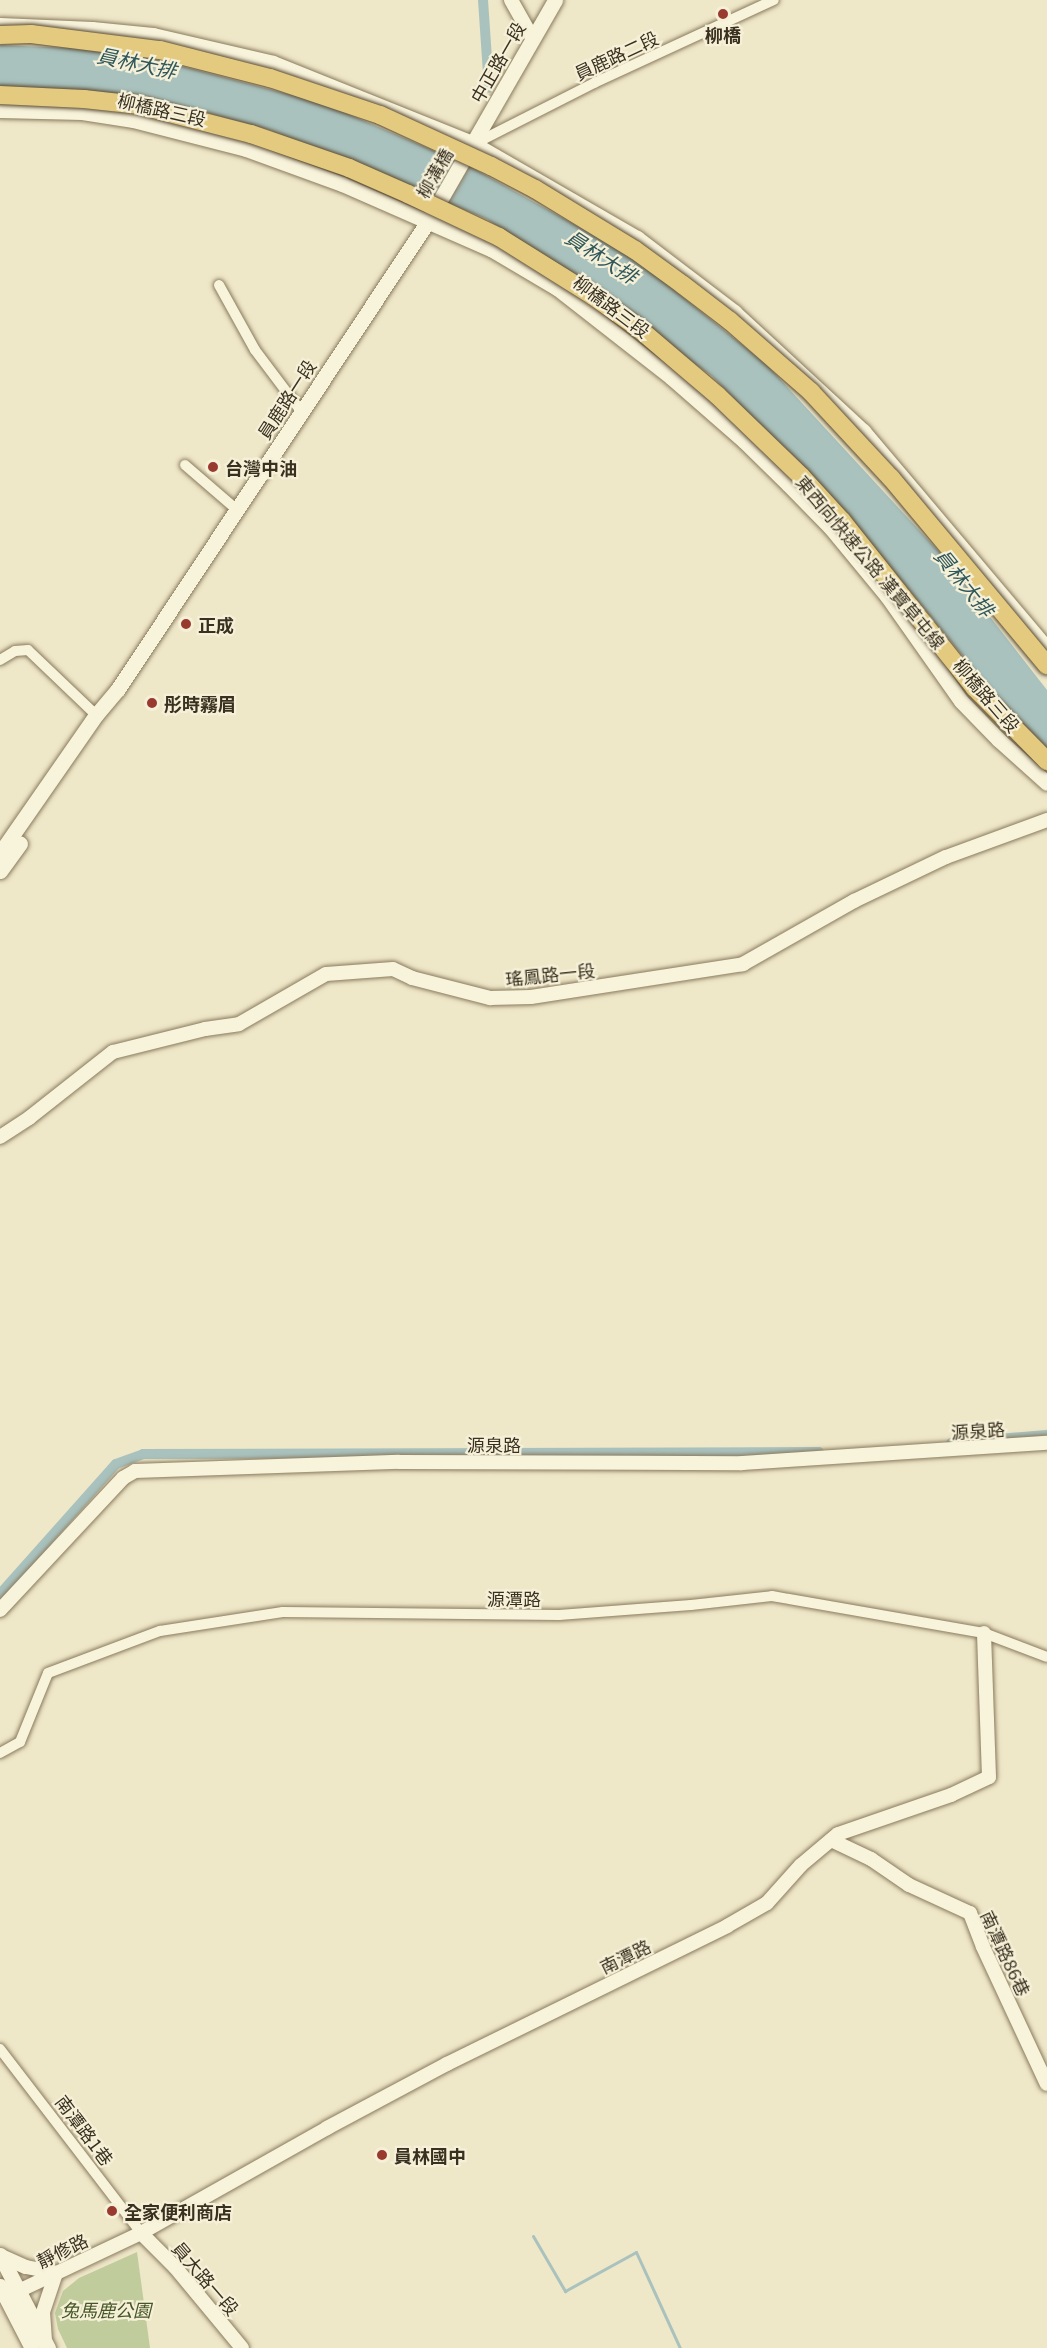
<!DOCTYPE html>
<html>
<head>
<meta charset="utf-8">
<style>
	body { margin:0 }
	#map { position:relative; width:1047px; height:2348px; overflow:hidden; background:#eee7c8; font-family:Georgia,"Noto Sans TC",serif }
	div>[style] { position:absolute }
	.green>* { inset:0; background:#c1cc9c }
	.water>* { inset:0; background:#a9c2be }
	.stream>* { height:3px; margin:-1.5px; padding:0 1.5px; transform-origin:1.5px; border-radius:1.5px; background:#a9c2be }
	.canal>* { height:10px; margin:-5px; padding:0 5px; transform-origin:5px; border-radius:5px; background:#a9c2be }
	.roads { filter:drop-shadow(0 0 2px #8a7a5d) drop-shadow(0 0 2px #8a7a5d) }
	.minor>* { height:10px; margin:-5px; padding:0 5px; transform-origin:5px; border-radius:5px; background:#f8f3db }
	.tertiary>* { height:14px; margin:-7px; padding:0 7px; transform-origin:7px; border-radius:7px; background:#f8f3db }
	.secondary>* { height:15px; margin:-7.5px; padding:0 7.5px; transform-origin:7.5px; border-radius:7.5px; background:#f8f3db }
	.bridges { filter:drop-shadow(0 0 2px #584831) drop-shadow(0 0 2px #584831) }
	.trunk-bridge>* { height:18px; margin:-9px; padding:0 9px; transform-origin:9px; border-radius:9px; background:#e4ca7e }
	.dots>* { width:16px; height:16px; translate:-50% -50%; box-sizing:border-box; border:3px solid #f5f0d7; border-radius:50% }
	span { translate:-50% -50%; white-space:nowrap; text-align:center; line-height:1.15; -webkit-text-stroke:4.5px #f5f0d7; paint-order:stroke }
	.poi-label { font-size:18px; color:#3a3020; font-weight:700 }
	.left { translate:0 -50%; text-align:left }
	.street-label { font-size:18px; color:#3a3020 }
	.park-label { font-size:18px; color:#455627; font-style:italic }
	.water-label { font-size:20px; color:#30575a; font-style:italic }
</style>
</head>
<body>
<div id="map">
	<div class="green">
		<div style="clip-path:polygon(137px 2252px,150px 2348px,67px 2348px,58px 2329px,55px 2313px,63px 2291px,79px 2278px)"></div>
	</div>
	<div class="water">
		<div style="clip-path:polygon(0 45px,70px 48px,154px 59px,322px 103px,467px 165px,633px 257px,767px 365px,942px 555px,1047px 690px,1047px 753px,1034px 743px,847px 514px,712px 376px,487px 219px,270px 130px,143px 95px,0 88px)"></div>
	</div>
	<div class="stream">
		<div style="left:533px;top:2236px;width:64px;rotate:59.8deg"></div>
		<div style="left:565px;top:2291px;width:81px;rotate:-28.8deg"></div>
		<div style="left:636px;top:2252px;width:106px;rotate:65.4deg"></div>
	</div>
	<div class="canal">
		<div style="left:483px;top:0;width:88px;rotate:86.1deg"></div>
		<div style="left:951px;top:1443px;width:96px;rotate:-4.8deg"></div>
		<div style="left:0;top:1594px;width:174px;rotate:-48.3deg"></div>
		<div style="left:116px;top:1464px;width:29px;rotate:-20deg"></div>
		<div style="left:143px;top:1454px;width:676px;rotate:-0.17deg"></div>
	</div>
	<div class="roads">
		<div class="minor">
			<div style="left:474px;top:144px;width:135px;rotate:-26.9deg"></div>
			<div style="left:594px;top:83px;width:198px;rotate:-24.8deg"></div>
			<div style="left:219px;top:285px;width:74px;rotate:61deg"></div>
			<div style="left:255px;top:350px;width:76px;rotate:53deg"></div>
			<div style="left:185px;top:465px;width:67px;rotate:40.8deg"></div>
			<div style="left:0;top:660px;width:17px;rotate:-31deg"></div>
			<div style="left:15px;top:651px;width:13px;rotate:-4deg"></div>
			<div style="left:28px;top:650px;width:94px;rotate:43.7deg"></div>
			<div style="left:0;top:1753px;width:23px;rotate:-29deg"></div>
			<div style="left:20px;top:1742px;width:74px;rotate:-67.9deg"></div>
			<div style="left:48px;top:1673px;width:120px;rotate:-20.6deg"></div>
			<div style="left:160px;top:1631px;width:124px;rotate:-8.8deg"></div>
			<div style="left:283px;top:1612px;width:276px;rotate:0.6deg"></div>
			<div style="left:559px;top:1615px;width:132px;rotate:-4.3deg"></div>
			<div style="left:691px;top:1605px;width:81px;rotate:-6.3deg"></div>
			<div style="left:772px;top:1596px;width:215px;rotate:9.9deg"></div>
			<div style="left:984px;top:1633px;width:67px;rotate:20.9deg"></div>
			<div style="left:0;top:2049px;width:232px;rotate:52.5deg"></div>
		</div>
		<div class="tertiary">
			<div style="left:511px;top:0;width:45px;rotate:60.6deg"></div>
			<div style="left:0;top:1137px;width:35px;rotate:-33deg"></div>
			<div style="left:29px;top:1118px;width:107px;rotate:-38.2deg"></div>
			<div style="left:113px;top:1052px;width:95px;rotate:-14deg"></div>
			<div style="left:205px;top:1029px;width:34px;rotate:-8deg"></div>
			<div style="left:239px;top:1024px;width:100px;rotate:-29.9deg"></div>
			<div style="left:326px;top:974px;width:67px;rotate:-4.3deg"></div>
			<div style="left:393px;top:969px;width:21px;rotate:25deg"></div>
			<div style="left:412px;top:978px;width:81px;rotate:14.4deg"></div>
			<div style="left:490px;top:998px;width:41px;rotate:-1.4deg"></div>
			<div style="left:531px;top:997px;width:215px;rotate:-8.8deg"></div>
			<div style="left:743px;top:964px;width:128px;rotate:-29.6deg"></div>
			<div style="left:854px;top:901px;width:102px;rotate:-25.6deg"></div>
			<div style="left:946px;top:857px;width:108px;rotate:-20.1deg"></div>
			<div style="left:0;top:1610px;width:180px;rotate:-47deg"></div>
			<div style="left:123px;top:1478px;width:14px;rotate:-30deg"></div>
			<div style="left:135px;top:1471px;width:264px;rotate:-2deg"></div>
			<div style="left:399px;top:1462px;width:343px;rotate:0.2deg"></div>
			<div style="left:742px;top:1463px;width:306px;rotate:-3.8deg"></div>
			<div style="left:831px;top:1840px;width:44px;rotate:25.4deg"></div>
			<div style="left:871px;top:1859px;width:46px;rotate:34.4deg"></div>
			<div style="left:909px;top:1885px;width:67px;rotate:24.7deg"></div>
			<div style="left:970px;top:1913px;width:36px;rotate:69deg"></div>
			<div style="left:983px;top:1947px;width:151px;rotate:65deg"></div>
			<div style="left:141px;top:2233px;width:48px;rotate:45deg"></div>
			<div style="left:175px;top:2267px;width:105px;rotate:50.4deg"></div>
			<div style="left:1px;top:2256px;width:27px;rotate:24deg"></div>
			<div style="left:26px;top:2267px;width:31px;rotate:11deg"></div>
			<div style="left:56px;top:2273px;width:41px;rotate:108.4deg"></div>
			<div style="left:43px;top:2312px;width:26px;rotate:86deg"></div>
			<div style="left:10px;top:2295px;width:145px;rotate:-25.3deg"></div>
			<div style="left:141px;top:2233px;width:214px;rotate:-29.4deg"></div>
			<div style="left:327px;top:2128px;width:136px;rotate:-28.1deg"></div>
			<div style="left:447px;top:2064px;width:312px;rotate:-26.2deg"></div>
			<div style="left:727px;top:1926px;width:46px;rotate:-29.9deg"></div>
			<div style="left:767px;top:1903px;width:51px;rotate:-48.2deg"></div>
			<div style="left:801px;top:1865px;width:48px;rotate:-40deg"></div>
			<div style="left:838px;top:1834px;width:120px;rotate:-19deg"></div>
			<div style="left:951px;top:1795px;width:42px;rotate:-25.3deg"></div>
			<div style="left:989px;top:1777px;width:144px;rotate:-92deg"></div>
		</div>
		<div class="secondary">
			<div style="left:0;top:25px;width:92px;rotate:2.5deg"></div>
			<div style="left:92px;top:29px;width:61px;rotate:5.6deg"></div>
			<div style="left:153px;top:35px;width:123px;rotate:13.1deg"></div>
			<div style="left:273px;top:63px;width:217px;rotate:21.9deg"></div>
			<div style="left:474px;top:144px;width:188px;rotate:30deg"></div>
			<div style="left:637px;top:238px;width:122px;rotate:37.3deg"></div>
			<div style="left:734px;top:312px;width:176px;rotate:42.7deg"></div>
			<div style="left:863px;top:431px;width:285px;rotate:49.8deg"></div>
			<div style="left:0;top:110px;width:82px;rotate:1.4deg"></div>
			<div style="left:82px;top:112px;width:52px;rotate:8.9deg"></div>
			<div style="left:133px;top:120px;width:117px;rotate:14.4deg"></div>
			<div style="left:246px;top:149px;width:102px;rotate:20deg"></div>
			<div style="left:342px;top:184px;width:163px;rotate:23.6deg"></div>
			<div style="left:491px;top:249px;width:77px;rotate:30.6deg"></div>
			<div style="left:557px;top:288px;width:145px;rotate:38deg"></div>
			<div style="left:671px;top:377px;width:97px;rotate:41.2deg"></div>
			<div style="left:744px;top:441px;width:62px;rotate:44.3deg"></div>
			<div style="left:788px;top:484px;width:62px;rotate:45.7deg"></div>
			<div style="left:831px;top:528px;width:88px;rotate:50.5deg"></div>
			<div style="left:887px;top:596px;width:128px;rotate:54.8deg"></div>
			<div style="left:961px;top:701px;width:54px;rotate:45.7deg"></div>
			<div style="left:999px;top:740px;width:64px;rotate:41.9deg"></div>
			<div style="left:0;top:853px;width:168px;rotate:-55.2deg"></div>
			<div style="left:96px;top:715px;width:34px;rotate:-50deg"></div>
			<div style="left:118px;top:689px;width:561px;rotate:-56.48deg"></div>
			<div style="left:428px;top:221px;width:255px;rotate:-60.1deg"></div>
			<div style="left:0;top:871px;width:34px;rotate:-54deg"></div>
			<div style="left:0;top:2255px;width:105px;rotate:62.7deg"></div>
			<div style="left:0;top:2286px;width:70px;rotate:62.7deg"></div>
		</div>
	</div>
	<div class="bridges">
		<div class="trunk-bridge">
			<div style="left:0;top:35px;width:31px;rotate:-2deg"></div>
			<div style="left:31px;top:34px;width:130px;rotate:7.1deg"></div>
			<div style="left:160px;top:50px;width:114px;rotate:14.3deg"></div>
			<div style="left:270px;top:78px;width:116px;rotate:18.6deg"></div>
			<div style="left:380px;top:115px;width:122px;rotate:24.7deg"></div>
			<div style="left:491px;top:166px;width:50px;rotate:27.6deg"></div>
			<div style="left:535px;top:189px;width:117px;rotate:31.4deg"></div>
			<div style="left:635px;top:250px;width:59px;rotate:36.1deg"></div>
			<div style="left:683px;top:285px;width:59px;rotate:37.5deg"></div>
			<div style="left:730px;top:321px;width:108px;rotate:41.2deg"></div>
			<div style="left:811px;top:392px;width:117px;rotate:47.1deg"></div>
			<div style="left:891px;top:478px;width:244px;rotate:50.2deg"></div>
			<div style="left:0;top:95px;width:84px;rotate:2.7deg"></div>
			<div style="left:84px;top:99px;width:54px;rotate:6.3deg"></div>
			<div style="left:138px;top:105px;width:117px;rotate:14.4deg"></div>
			<div style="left:251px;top:134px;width:104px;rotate:19.1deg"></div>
			<div style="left:349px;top:168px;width:64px;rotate:23.8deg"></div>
			<div style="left:408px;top:194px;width:101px;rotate:25.3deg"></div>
			<div style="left:499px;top:237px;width:111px;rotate:32.1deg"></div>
			<div style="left:593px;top:296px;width:54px;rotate:35.2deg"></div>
			<div style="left:637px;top:327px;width:105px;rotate:40.4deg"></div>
			<div style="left:717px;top:395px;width:117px;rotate:44deg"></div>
			<div style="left:801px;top:476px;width:61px;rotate:47.7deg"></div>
			<div style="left:842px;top:521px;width:213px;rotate:51.5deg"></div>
			<div style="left:975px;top:688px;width:103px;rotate:45.4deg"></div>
		</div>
	</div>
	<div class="dots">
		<div style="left:723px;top:14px;background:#983a2e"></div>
		<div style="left:213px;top:467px;background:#983a2e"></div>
		<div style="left:186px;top:624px;background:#983a2e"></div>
		<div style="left:152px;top:703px;background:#983a2e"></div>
		<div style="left:382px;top:2155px;background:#983a2e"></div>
		<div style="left:112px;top:2211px;background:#983a2e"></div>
	</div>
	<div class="poi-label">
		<span style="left:723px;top:34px">柳橋</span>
		<span class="left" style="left:225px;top:467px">台灣中油</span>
		<span class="left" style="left:198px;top:624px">正成</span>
		<span class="left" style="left:164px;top:703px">彤時霧眉</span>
		<span class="left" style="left:394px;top:2155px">員林國中</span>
		<span class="left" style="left:124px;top:2211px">全家便利商店</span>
	</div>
	<div class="street-label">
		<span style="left:616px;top:55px;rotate:-25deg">員鹿路二段</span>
		<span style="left:497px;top:62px;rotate:-60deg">中正路一段</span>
		<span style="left:162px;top:109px;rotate:13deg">柳橋路三段</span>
		<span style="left:434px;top:173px;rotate:-60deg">柳溝橋</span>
		<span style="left:612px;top:306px;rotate:37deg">柳橋路三段</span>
		<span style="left:286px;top:399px;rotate:-57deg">員鹿路一段</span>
		<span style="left:871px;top:562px;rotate:50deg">東西向快速公路 漢寶草屯線</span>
		<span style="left:987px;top:695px;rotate:49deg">柳橋路三段</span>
		<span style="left:550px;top:974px;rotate:-6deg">瑤鳳路一段</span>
		<span style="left:978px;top:1430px;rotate:-4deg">源泉路</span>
		<span style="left:494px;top:1444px">源泉路</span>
		<span style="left:514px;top:1598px">源潭路</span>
		<span style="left:1006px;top:1953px;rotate:65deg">南潭路86巷</span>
		<span style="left:625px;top:1956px;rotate:-26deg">南潭路</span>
		<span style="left:85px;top:2130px;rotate:53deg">南潭路1巷</span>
		<span style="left:62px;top:2250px;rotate:-26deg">靜修路</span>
		<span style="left:206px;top:2278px;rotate:49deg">員大路一段</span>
	</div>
	<div class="park-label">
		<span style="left:106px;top:2309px">兔馬鹿公園</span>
	</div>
	<div class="water-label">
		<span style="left:137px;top:62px;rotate:12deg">員林大排</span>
		<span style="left:602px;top:256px;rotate:33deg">員林大排</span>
		<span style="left:965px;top:582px;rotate:51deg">員林大排</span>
	</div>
</div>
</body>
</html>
